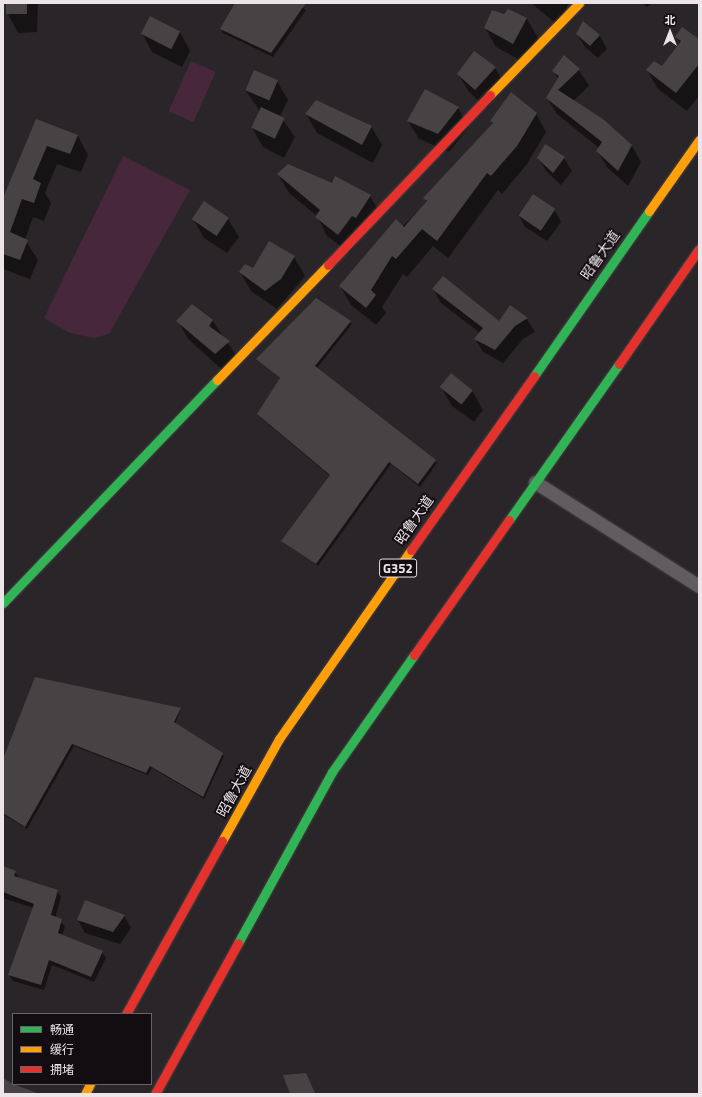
<!DOCTYPE html>
<html>
<head>
<meta charset="utf-8">
<style>
	body { margin:0 }
	#map { position:relative; width:702px; height:1097px; overflow:hidden; background:#2a2528; font-family:"Titillium Web","Noto Sans SC",sans-serif }
	div>[style] { position:absolute }
	.green>* { inset:0; background:#47273c; transform-origin:0 0 }
	.shadow>* { inset:0; background:#0007 }
	.building>* { inset:0; background:#474345; transform-origin:0 0 }
	.roads { filter:drop-shadow(0 0 1px #464144) drop-shadow(0 0 1px #464144) }
	.street>* { height:13px; margin:-6.5px; padding:0 6.5px; transform-origin:6.5px; border-radius:6.5px; background:#615c5f }
	.fast>* { height:9px; margin:-4.5px; padding:0 4.5px; transform-origin:4.5px; border-radius:4.5px; background:#30b455 }
	.slow>* { height:9px; margin:-4.5px; padding:0 4.5px; transform-origin:4.5px; border-radius:4.5px; background:#ff9f0a }
	.jam>* { height:9px; margin:-4.5px; padding:0 4.5px; transform-origin:4.5px; border-radius:4.5px; background:#e5322d }
	span { translate:-50% -50%; white-space:nowrap; text-align:center; line-height:1.15; -webkit-text-stroke:3.5px #120d10; paint-order:stroke }
	.shield-label span { padding:1px 3px; background:#120d10; border:1px solid; border-radius:3px; -webkit-text-stroke-width:0 }
	.shield-label { font-size:13px; color:#ece4e9; font-weight:700 }
	.street-label { font-size:14px; color:#ece4e9 }
	.frame { position:absolute; inset:0; border:4px solid #ece4e9; pointer-events:none }
	.legend { position:absolute; left:12px; top:1013px; width:140px; height:72px; box-sizing:border-box; background:#120d10; border:1px solid #696367; margin:0; padding:5px 7px; list-style:none; font-size:12px; color:#ece4e9 }
	.legend li { display:flex; align-items:center; gap:8px; height:20px }
	.legend b { width:20px; border:1px solid #696367 }
	.north { position:absolute; left:650px; top:12px; width:40px; height:40px; -webkit-text-stroke:3px #120d10; paint-order:stroke; rotate:0deg; font-size:11px; font-weight:700; line-height:16px; text-align:center; color:#ece4e9 }
	.north::after { content:''; display:block; margin:auto; width:14px; height:18px; background:#ece4e9; clip-path:polygon(50% 0,100% 100%,50% 72%,0 100%) }
</style>
</head>
<body>
<div id="map">
	<div class="green">
		<div style="left:191px;top:61px;width:27px;height:55px;rotate:24deg"></div>
		<div style="clip-path:polygon(123px 156px,190px 190px,109px 334px,94px 338px,70px 333px,44px 318px)"></div>
	</div>
	<div class="shadow">
		<div style="clip-path:polygon(7px 3px,38px 3px,37px 32px,18px 33px,8px 14px)"></div>
		<div style="clip-path:polygon(236px 3px,297px 3px,306px 10px,273px 57px,223px 33px,221px 29px)"></div>
		<div style="clip-path:polygon(531px 3px,569px 3px,558px 25px)"></div>
		<div style="clip-path:polygon(642px 3px,653px 3px,647px 7px)"></div>
		<div style="clip-path:polygon(508px 10px,527px 19px,538px 38px,524px 62px,496px 47px,485px 28px)"></div>
		<div style="clip-path:polygon(150px 17px,180px 32px,190px 51px,182px 67px,152px 52px,142px 33px)"></div>
		<div style="clip-path:polygon(584px 22px,600px 36px,607px 49px,598px 58px,585px 47px,577px 34px)"></div>
		<div style="clip-path:polygon(676px 37px,699px 40px,699px 96px,687px 111px,658px 89px,647px 70px,662px 67px,680px 44px)"></div>
		<div style="clip-path:polygon(474px 53px,495px 68px,506px 86px,487px 108px,469px 92px,458px 74px)"></div>
		<div style="clip-path:polygon(564px 57px,579px 70px,589px 86px,572px 102px,632px 146px,641px 162px,628px 186px,607px 167px,597px 151px,599px 148px,557px 114px,547px 98px,558px 79px,554px 71px)"></div>
		<div style="clip-path:polygon(277px 81px,288px 100px,280px 116px,295px 137px,284px 158px,263px 147px,252px 128px,260px 111px,245px 90px)"></div>
		<div style="clip-path:polygon(458px 108px,469px 127px,449px 152px,419px 139px,408px 121px)"></div>
		<div style="clip-path:polygon(306px 114px,371px 126px,382px 145px,373px 163px,317px 133px)"></div>
		<div style="clip-path:polygon(536px 114px,546px 132px,527px 164px,502px 194px,498px 190px,448px 258px,433px 246px,407px 277px,403px 274px,382px 307px,386px 313px,376px 325px,351px 305px,340px 286px,427px 203px,424px 198px,493px 125px,491px 121px)"></div>
		<div style="clip-path:polygon(36px 120px,78px 136px,88px 155px,81px 172px,57px 164px,45px 193px,51px 203px,44px 221px,33px 217px,25px 240px,38px 260px,30px 279px,3px 269px,3px 201px)"></div>
		<div style="clip-path:polygon(538px 158px,564px 158px,572px 171px,561px 185px,546px 171px)"></div>
		<div style="clip-path:polygon(278px 174px,370px 196px,381px 215px,349px 253px,327px 236px,317px 216px,289px 193px)"></div>
		<div style="clip-path:polygon(554px 209px,561px 222px,547px 241px,525px 227px,518px 214px)"></div>
		<div style="clip-path:polygon(193px 219px,228px 219px,239px 237px,227px 253px,204px 238px)"></div>
		<div style="clip-path:polygon(294px 257px,305px 276px,277px 309px,251px 291px,240px 272px)"></div>
		<div style="clip-path:polygon(433px 289px,499px 322px,511px 306px,527px 319px,535px 332px,523px 339px,503px 363px,483px 352px,475px 339px,480px 333px,441px 303px)"></div>
		<div style="clip-path:polygon(212px 320px,240px 361px,226px 373px,188px 339px,178px 321px)"></div>
		<div style="clip-path:polygon(350px 322px,352px 324px,317px 368px,437px 463px,420px 487px,391px 464px,318px 566px,282px 541px,330px 476px,260px 417px,280px 379px,257px 359px)"></div>
		<div style="clip-path:polygon(451px 375px,473px 392px,483px 410px,474px 422px,452px 406px,441px 387px)"></div>
		<div style="clip-path:polygon(35px 678px,181px 709px,175px 724px,224px 756px,204px 799px,152px 768px,148px 775px,74px 746px,27px 829px,3px 814px,3px 762px)"></div>
		<div style="clip-path:polygon(3px 867px,15px 872px,19px 878px,57px 891px,61px 897px,55px 918px,65px 926px,62px 936px,102px 952px,106px 958px,94px 982px,52px 965px,44px 990px,13px 981px,9px 975px,34px 908px,3px 898px)"></div>
		<div style="clip-path:polygon(124px 916px,131px 928px,120px 944px,85px 933px,78px 920px)"></div>
		<div style="clip-path:polygon(305px 1074px,316px 1094px,292px 1094px,284px 1076px)"></div>
	</div>
	<div class="building">
		<div style="left:6px;top:3px;width:21px;height:11px"></div>
		<div style="clip-path:polygon(235px 3px,306px 3px,271px 53px,220px 29px)"></div>
		<div style="clip-path:polygon(508px 9px,527px 18px,513px 44px,484px 28px,492px 10px,504px 14px)"></div>
		<div style="left:150px;top:16px;width:34px;height:20px;rotate:27deg"></div>
		<div style="clip-path:polygon(583px 21px,600px 35px,590px 46px,576px 34px)"></div>
		<div style="clip-path:polygon(682px 27px,699px 39px,699px 64px,676px 93px,646px 70px,654px 61px,662px 66px,681px 41px,675px 37px)"></div>
		<div style="clip-path:polygon(474px 51px,496px 67px,475px 90px,457px 74px)"></div>
		<div style="clip-path:polygon(564px 55px,580px 69px,558px 90px,603px 119px,632px 145px,618px 171px,596px 151px,602px 142px,546px 98px,559px 76px,552px 71px)"></div>
		<div style="left:254px;top:70px;width:26px;height:22px;rotate:23deg"></div>
		<div style="clip-path:polygon(425px 89px,459px 107px,438px 134px,407px 121px)"></div>
		<div style="clip-path:polygon(511px 92px,537px 113px,517px 146px,491px 176px,487px 173px,437px 241px,422px 229px,396px 259px,392px 256px,371px 290px,376px 295px,366px 308px,339px 286px,396px 219px,404px 227px,427px 201px,423px 198px,493px 123px,490px 121px)"></div>
		<div style="clip-path:polygon(316px 100px,372px 126px,362px 145px,305px 114px)"></div>
		<div style="left:261px;top:107px;width:26px;height:23px;rotate:25deg"></div>
		<div style="clip-path:polygon(36px 119px,78px 135px,70px 154px,47px 146px,33px 179px,41px 183px,34px 203px,22px 199px,10px 232px,28px 240px,20px 260px,3px 254px,3px 198px)"></div>
		<div style="clip-path:polygon(545px 144px,565px 157px,553px 173px,537px 158px)"></div>
		<div style="clip-path:polygon(288px 164px,332px 183px,335px 176px,371px 195px,356px 218px,352px 216px,338px 235px,315px 217px,320px 210px,277px 174px)"></div>
		<div style="left:533px;top:194px;width:27px;height:26px;rotate:34deg"></div>
		<div style="left:204px;top:201px;width:30px;height:22px;rotate:34deg"></div>
		<div style="clip-path:polygon(269px 241px,295px 256px,281px 279px,265px 291px,239px 272px,245px 264px,253px 268px)"></div>
		<div style="clip-path:polygon(443px 276px,499px 321px,510px 305px,528px 318px,515px 326px,495px 350px,474px 339px,483px 328px,432px 289px)"></div>
		<div style="clip-path:polygon(316px 298px,351px 321px,315px 366px,436px 460px,418px 484px,389px 462px,316px 564px,281px 541px,330px 475px,257px 414px,280px 378px,256px 359px)"></div>
		<div style="clip-path:polygon(192px 304px,213px 320px,209px 326px,230px 341px,215px 354px,176px 321px)"></div>
		<div style="left:451px;top:373px;width:28px;height:18px;rotate:39deg"></div>
		<div style="clip-path:polygon(35px 677px,181px 708px,174px 722px,223px 753px,203px 797px,150px 766px,146px 773px,72px 744px,25px 827px,3px 813px,3px 759px)"></div>
		<div style="clip-path:polygon(3px 866px,16px 871px,14px 876px,58px 890px,51px 915px,62px 919px,58px 933px,103px 951px,91px 977px,49px 960px,41px 985px,8px 975px,34px 904px,3px 892px)"></div>
		<div style="clip-path:polygon(85px 900px,125px 915px,113px 932px,77px 920px)"></div>
		<div style="clip-path:polygon(306px 1073px,315px 1093px,290px 1094px,283px 1075px)"></div>
		<div style="clip-path:polygon(3px 1078px,13px 1084px,40px 1094px,3px 1094px)"></div>
	</div>
	<div class="roads">
		<div class="street">
			<div style="left:535px;top:482px;width:194px;rotate:32.4deg"></div>
		</div>
		<div class="fast">
			<div style="left:534px;top:376px;width:201px;rotate:-55.1deg"></div>
			<div style="left:509px;top:520px;width:191px;rotate:-54.8deg"></div>
			<div style="left:3px;top:603px;width:309px;rotate:-46.2deg"></div>
			<div style="left:238px;top:943px;width:195px;rotate:-61.2deg"></div>
			<div style="left:332px;top:772px;width:143px;rotate:-55deg"></div>
		</div>
		<div class="slow">
			<div style="left:490px;top:95px;width:128px;rotate:-45.9deg"></div>
			<div style="left:649px;top:211px;width:87px;rotate:-54.8deg"></div>
			<div style="left:217px;top:380px;width:160px;rotate:-46deg"></div>
			<div style="left:222px;top:841px;width:117px;rotate:-60.8deg"></div>
			<div style="left:279px;top:739px;width:231px;rotate:-55.1deg"></div>
			<div style="left:85px;top:1094px;width:11px;rotate:-63deg"></div>
		</div>
		<div class="jam">
			<div style="left:328px;top:265px;width:235px;rotate:-46.4deg"></div>
			<div style="left:619px;top:364px;width:140px;rotate:-55.2deg"></div>
			<div style="left:411px;top:550px;width:213px;rotate:-54.7deg"></div>
			<div style="left:414px;top:655px;width:165px;rotate:-54.9deg"></div>
			<div style="left:126px;top:1014px;width:198px;rotate:-61deg"></div>
			<div style="left:155px;top:1094px;width:172px;rotate:-61.2deg"></div>
		</div>
	</div>
	<div class="shield-label">
		<span style="left:398px;top:568px">G352</span>
	</div>
	<div class="street-label">
		<span style="left:600px;top:255px;rotate:-55deg">昭鲁大道</span>
		<span style="left:414px;top:520px;rotate:-55deg">昭鲁大道</span>
		<span style="left:234px;top:791px;rotate:-61deg">昭鲁大道</span>
	</div>
	<div class="frame"></div>
	<ul class="legend">
	<li><b style="height:5px;background:#30b455"></b>畅通</li>
	<li><b style="height:5px;background:#ff9f0a"></b>缓行</li>
	<li><b style="height:5px;background:#e5322d"></b>拥堵</li>
	</ul>
	<div class="north">北</div>
</div>
</body>
</html>
